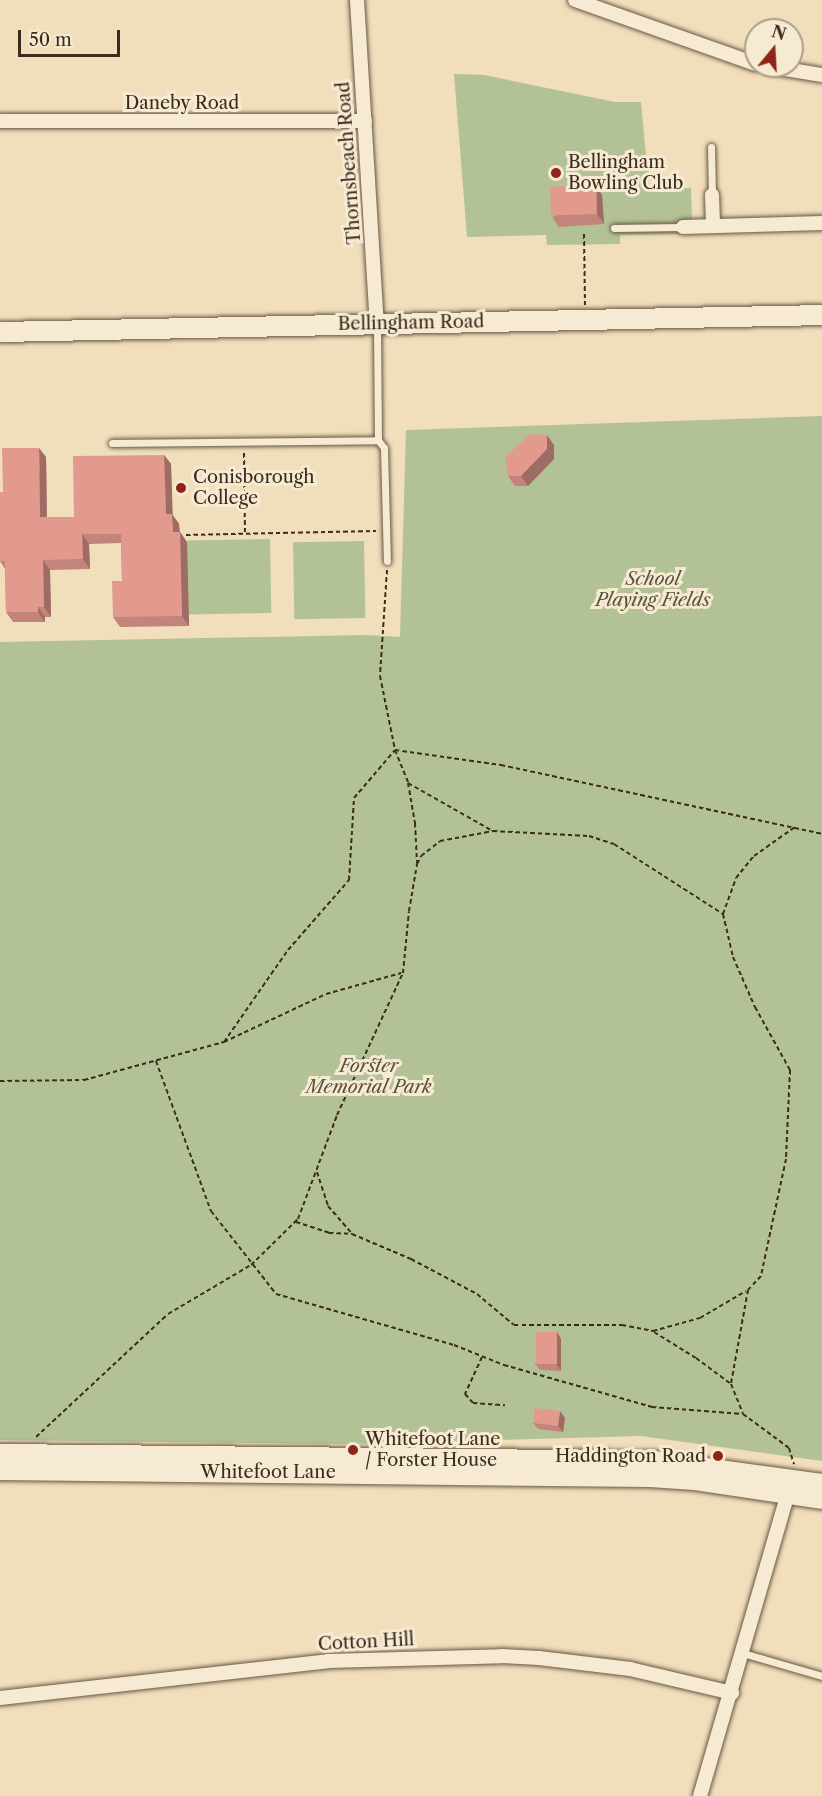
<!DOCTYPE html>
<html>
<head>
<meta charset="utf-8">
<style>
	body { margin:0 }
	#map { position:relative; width:822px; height:1796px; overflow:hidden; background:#f1debb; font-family:"Libre Caslon Text",serif }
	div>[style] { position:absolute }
	.green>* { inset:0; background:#b3c296; transform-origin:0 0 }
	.path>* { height:2px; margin-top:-1px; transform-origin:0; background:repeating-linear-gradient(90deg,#3b2c1e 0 4.5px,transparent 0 7.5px) }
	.roads { filter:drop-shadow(0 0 2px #685845) drop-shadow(0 0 2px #685845) }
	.lane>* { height:7px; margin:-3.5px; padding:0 3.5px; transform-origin:3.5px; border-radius:3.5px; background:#f6ead3 }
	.street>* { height:14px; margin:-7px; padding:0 7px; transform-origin:7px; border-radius:7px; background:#f6ead3 }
	.secondary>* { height:20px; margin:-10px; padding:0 10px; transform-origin:10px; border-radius:10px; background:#f6ead3 }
	.wall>* { inset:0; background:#c2847b }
	.shaded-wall>* { inset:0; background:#9e6c64 }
	.building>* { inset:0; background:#e29a8f; transform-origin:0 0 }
	.dots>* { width:16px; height:16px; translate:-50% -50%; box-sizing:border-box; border:3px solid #f6ead3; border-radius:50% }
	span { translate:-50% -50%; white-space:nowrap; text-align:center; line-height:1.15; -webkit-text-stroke:6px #f6ead3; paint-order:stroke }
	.street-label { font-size:18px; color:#3b2c1e }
	.poi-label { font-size:18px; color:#3b2c1e }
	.left { translate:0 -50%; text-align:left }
	.right { translate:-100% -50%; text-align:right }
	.park-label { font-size:18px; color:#59523c; font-style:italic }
	.north { position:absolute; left:744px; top:18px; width:60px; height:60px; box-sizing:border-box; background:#f6ead3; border:2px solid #ab9e8b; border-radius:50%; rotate:18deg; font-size:16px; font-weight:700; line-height:24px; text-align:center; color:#3b2c1e }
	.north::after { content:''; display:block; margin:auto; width:21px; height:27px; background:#8f2418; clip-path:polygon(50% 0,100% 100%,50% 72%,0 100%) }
	.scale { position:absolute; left:18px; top:30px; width:102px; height:27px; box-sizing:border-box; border:3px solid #3b2c1e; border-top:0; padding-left:8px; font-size:18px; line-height:21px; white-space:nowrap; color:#3b2c1e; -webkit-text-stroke:4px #f6ead3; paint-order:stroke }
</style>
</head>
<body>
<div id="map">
	<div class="green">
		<div style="clip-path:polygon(454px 74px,484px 75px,615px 102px,641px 102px,646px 156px,649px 157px,649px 189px,691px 188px,692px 220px,683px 234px,620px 235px,620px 244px,547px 245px,546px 235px,467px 237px)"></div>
		<div style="clip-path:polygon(822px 416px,822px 1461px,641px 1436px,352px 1444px,0 1440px,0 642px,366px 635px,400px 637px,406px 430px)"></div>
		<div style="left:270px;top:539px;width:74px;height:83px;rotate:89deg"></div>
		<div style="left:364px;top:541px;width:77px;height:71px;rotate:89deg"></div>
	</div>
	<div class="path">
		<div style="left:584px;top:234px;width:71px;rotate:89.2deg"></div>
		<div style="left:244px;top:453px;width:81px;rotate:89.3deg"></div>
		<div style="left:186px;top:535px;width:190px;rotate:-1.2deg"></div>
		<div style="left:387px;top:570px;width:106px;rotate:93.8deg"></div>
		<div style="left:380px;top:676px;width:76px;rotate:78.5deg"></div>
		<div style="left:395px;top:750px;width:35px;rotate:68deg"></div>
		<div style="left:408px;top:783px;width:98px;rotate:29.5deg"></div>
		<div style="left:493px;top:831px;width:96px;rotate:3deg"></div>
		<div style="left:589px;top:836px;width:26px;rotate:18deg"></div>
		<div style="left:614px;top:844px;width:130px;rotate:32.7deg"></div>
		<div style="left:723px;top:914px;width:44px;rotate:76.9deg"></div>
		<div style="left:733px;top:957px;width:55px;rotate:66.3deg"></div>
		<div style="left:755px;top:1007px;width:72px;rotate:60.9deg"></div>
		<div style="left:790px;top:1070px;width:89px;rotate:92.6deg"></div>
		<div style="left:786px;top:1159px;width:120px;rotate:102.1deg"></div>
		<div style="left:761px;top:1276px;width:19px;rotate:133deg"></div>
		<div style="left:748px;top:1290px;width:96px;rotate:100.3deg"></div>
		<div style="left:731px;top:1384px;width:32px;rotate:68deg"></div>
		<div style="left:743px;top:1414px;width:57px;rotate:36.5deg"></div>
		<div style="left:789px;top:1448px;width:17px;rotate:73deg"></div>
		<div style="left:408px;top:783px;width:41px;rotate:80.1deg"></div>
		<div style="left:415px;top:823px;width:40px;rotate:87.1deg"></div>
		<div style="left:723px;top:914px;width:38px;rotate:-70deg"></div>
		<div style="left:736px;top:878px;width:28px;rotate:-51deg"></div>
		<div style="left:754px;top:856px;width:50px;rotate:-35.3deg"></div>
		<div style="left:224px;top:1042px;width:112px;rotate:-55.2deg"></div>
		<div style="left:288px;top:950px;width:93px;rotate:-48.9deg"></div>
		<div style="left:349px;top:880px;width:82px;rotate:-86.5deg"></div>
		<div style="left:354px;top:798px;width:63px;rotate:-49.5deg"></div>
		<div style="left:395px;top:750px;width:107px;rotate:8.1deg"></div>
		<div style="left:501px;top:765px;width:328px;rotate:12.1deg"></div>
		<div style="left:156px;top:1061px;width:160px;rotate:69.9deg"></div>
		<div style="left:211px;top:1211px;width:105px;rotate:51.9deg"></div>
		<div style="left:276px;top:1294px;width:185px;rotate:16deg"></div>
		<div style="left:454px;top:1345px;width:54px;rotate:21.8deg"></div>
		<div style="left:504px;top:1365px;width:154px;rotate:15.8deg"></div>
		<div style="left:652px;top:1407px;width:91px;rotate:4.4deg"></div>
		<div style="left:0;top:1081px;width:84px;rotate:-0.7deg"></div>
		<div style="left:84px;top:1080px;width:145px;rotate:-15.2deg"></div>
		<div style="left:224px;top:1042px;width:113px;rotate:-25.2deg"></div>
		<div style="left:326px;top:994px;width:78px;rotate:-15.6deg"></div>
		<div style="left:317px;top:1172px;width:36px;rotate:72deg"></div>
		<div style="left:328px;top:1206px;width:37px;rotate:49deg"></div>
		<div style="left:352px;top:1234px;width:64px;rotate:23deg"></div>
		<div style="left:411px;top:1259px;width:75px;rotate:27.9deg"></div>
		<div style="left:477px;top:1294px;width:48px;rotate:40deg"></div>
		<div style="left:514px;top:1325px;width:108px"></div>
		<div style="left:622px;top:1325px;width:32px;rotate:11deg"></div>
		<div style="left:653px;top:1331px;width:49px;rotate:-15.5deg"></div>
		<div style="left:700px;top:1318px;width:53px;rotate:-30.4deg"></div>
		<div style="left:296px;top:1222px;width:35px;rotate:18deg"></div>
		<div style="left:329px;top:1233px;width:23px;rotate:2deg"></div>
		<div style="left:654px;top:1332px;width:49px;rotate:31.8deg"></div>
		<div style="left:696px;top:1358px;width:44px;rotate:36.6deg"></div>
		<div style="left:482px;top:1357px;width:41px;rotate:114.7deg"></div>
		<div style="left:465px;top:1394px;width:12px;rotate:48deg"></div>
		<div style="left:473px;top:1403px;width:32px;rotate:4deg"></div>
		<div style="left:36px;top:1437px;width:180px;rotate:-43deg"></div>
		<div style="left:168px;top:1314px;width:96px;rotate:-30.6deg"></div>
		<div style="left:251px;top:1265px;width:66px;rotate:-44.4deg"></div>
		<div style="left:298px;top:1219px;width:111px;rotate:-69.4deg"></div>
		<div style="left:337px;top:1115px;width:157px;rotate:-65.1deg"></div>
		<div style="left:403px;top:973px;width:62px;rotate:-84.5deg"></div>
		<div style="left:409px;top:911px;width:48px;rotate:-80.3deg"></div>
		<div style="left:417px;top:864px;width:9px;rotate:-63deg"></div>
		<div style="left:421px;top:856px;width:24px;rotate:-38deg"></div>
		<div style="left:440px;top:841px;width:54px;rotate:-10.7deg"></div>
	</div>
	<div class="roads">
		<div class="lane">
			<div style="left:711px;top:147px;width:48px;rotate:88.8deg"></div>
			<div style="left:614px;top:228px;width:69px;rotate:-0.8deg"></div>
			<div style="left:377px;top:326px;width:114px;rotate:89.5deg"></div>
			<div style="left:378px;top:440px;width:10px;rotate:53deg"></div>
			<div style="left:384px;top:448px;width:113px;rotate:88.5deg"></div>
			<div style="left:112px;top:443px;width:266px;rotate:-0.6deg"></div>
			<div style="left:743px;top:1653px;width:82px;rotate:16.2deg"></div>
		</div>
		<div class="street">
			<div style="left:357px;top:0;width:325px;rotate:86.5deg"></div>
			<div style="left:575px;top:0;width:192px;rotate:19.5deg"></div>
			<div style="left:767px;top:66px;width:56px;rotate:9.3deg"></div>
			<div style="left:0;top:121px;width:365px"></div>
			<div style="left:712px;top:195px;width:31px;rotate:88deg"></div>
			<div style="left:683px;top:227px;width:139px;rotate:-1.6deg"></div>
			<div style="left:0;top:1698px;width:330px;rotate:-6.4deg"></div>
			<div style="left:328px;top:1661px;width:174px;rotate:-1.6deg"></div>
			<div style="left:502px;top:1656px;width:37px;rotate:3deg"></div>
			<div style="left:539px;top:1658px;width:92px;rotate:6.9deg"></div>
			<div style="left:630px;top:1669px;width:105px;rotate:13.2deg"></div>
			<div style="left:700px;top:1796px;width:322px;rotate:-73.8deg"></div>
		</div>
		<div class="secondary">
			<div style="left:0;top:332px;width:822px;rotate:-1.18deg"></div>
			<div style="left:0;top:1454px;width:654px;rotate:0.61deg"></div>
			<div style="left:654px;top:1461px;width:170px;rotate:7.8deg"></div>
			<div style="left:0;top:1470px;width:650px;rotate:0.62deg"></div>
			<div style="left:650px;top:1477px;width:45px;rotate:3.8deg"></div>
			<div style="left:695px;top:1480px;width:128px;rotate:8.5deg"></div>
		</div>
	</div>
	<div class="wall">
		<div style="clip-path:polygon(602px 195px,604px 224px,559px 227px,552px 217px)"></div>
		<div style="clip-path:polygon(554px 445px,554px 459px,528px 486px,515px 486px,508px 476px)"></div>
		<div style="clip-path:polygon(164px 455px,171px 464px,172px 514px,179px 524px,180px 532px,187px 542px,189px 626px,120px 627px,113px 617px,122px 581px,121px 543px,89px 544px,90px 569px,50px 570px,51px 617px,45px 617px,45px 622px,13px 622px,6px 612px,5px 569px,0 561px,46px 457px,47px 517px,74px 517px)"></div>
		<div style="clip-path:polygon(557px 1332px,561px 1339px,561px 1371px,540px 1370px,535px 1364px)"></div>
		<div style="clip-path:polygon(565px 1418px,563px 1432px,538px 1429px,533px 1423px)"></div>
	</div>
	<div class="shaded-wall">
		<div style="clip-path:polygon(596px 185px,602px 195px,604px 224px,597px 214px)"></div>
		<div style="clip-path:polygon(547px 435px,554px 445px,554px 459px,528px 486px,521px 476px)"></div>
		<div style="clip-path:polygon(39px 448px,46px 457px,47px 527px,40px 517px)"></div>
		<div style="clip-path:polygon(164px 455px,171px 464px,173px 524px,166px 514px)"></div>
		<div style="clip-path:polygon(172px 514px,179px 524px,180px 541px,173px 532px)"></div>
		<div style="clip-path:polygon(180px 532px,187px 542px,189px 626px,182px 616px)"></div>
		<div style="clip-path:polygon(82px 534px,89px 544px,90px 569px,83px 559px)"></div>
		<div style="clip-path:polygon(43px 560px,50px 570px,51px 617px,44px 607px)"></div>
		<div style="clip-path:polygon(38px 607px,45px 617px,45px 622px,38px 612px)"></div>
		<div style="clip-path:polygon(557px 1332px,561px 1339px,561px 1371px,556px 1364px)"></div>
		<div style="clip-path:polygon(560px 1411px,565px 1418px,563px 1432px,558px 1426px)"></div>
	</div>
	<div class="building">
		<div style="left:596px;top:185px;width:29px;height:46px;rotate:88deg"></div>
		<div style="clip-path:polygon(530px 434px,547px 435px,547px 449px,521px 476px,508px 476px,505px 457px)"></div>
		<div style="clip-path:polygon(2px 448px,39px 448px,40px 517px,74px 517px,73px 456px,164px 455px,166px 514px,172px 514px,173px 532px,180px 532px,182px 616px,113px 617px,112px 581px,122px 581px,121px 534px,82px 534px,83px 559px,43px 560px,44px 607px,38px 607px,38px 612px,6px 612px,5px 561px,0 561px,0 492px,3px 492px)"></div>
		<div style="left:536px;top:1332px;width:21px;height:32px"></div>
		<div style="left:535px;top:1408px;width:25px;height:15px;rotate:7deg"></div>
	</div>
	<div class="dots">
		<div style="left:556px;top:173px;background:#8f2418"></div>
		<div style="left:181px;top:488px;background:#8f2418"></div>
		<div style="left:353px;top:1450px;background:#8f2418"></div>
		<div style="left:718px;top:1456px;background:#8f2418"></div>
	</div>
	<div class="street-label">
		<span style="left:182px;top:103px">Daneby Road</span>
		<span style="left:349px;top:163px;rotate:-94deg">Thornsbeach Road</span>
		<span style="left:411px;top:323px;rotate:-1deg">Bellingham Road</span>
		<span style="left:268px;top:1472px">Whitefoot Lane</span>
		<span style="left:366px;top:1642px;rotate:-3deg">Cotton Hill</span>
	</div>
	<div class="poi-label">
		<span class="left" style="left:568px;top:173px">Bellingham<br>Bowling Club</span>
		<span class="left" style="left:193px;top:488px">Conisborough<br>College</span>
		<span class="left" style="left:365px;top:1450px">Whitefoot Lane<br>/ Forster House</span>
		<span class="right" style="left:706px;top:1456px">Haddington Road</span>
	</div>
	<div class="park-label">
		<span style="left:653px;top:590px">School<br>Playing Fields</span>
		<span style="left:369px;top:1077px">Forster<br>Memorial Park</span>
	</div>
	<div class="north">N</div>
	<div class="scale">50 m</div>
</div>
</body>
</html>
